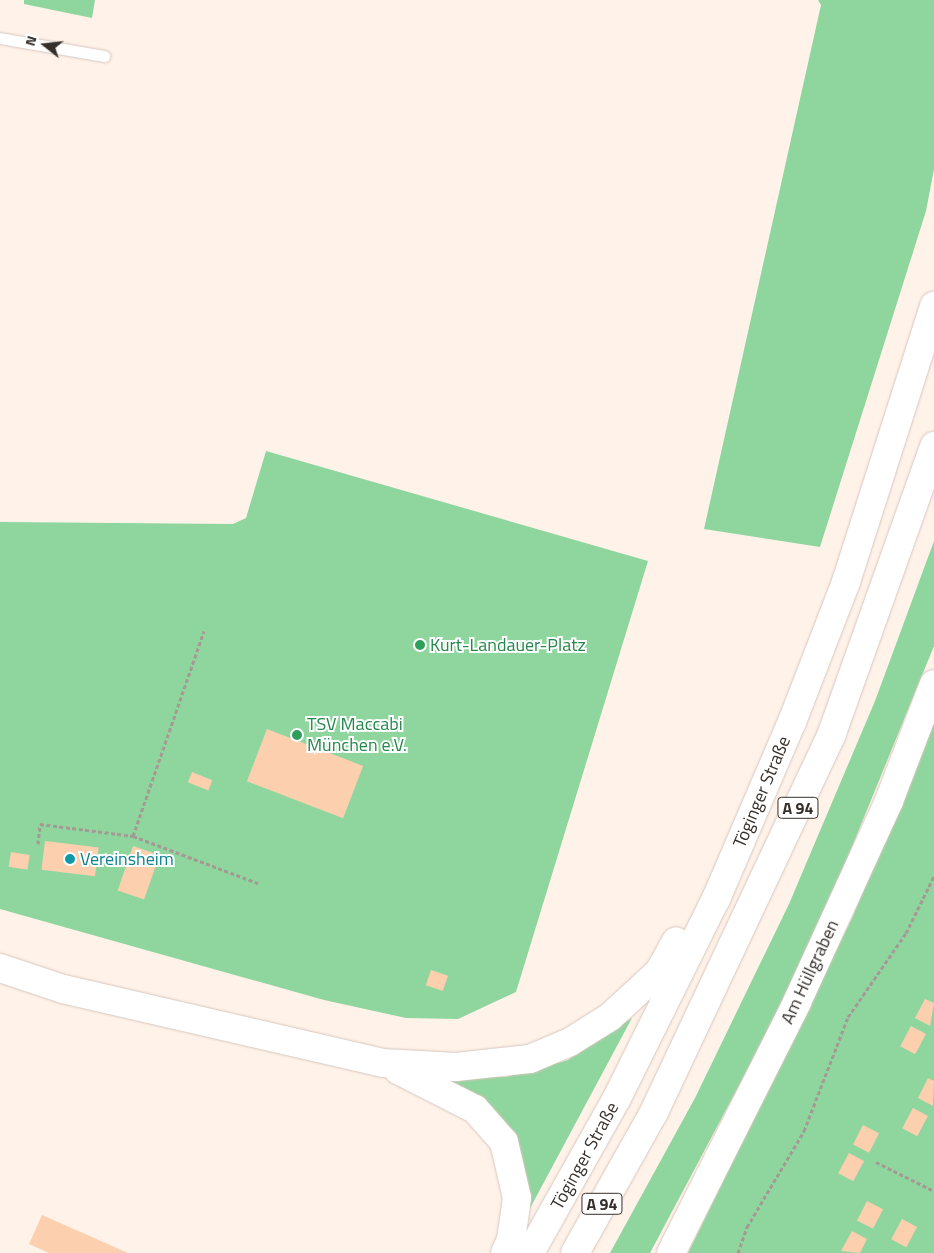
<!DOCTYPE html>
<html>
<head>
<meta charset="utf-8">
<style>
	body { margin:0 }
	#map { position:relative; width:934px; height:1253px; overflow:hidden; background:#fff2e9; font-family:"Titillium Web",sans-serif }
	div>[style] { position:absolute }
	.green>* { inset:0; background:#8fd59e }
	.building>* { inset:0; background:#fccfaf; transform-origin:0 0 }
	.path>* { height:3px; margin-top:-1.5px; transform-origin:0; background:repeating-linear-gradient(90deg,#a49a93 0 4px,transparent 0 6.5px) }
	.roads { filter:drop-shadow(0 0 1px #d6c7bd) drop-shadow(0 0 1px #d6c7bd) }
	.lane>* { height:11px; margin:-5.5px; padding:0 5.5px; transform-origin:5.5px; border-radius:5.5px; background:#fff }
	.secondary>* { height:28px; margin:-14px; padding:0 14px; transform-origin:14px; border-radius:14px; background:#fff }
	.highway>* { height:28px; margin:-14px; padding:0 14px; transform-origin:14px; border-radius:14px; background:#fff }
	.dots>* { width:14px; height:14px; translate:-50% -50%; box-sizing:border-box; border:2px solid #fff; border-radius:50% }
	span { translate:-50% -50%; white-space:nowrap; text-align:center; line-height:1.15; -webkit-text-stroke:4px #fff; paint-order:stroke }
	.shield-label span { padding:1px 4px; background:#fff; border:1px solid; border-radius:4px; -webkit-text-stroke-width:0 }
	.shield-label { font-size:16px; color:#36302c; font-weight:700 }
	.leisure-label { font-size:18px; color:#27864d }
	.left { translate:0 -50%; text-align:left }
	.street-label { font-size:18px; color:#36302c }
	.culture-label { font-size:18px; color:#0d838f }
	.north { position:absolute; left:20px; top:20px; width:50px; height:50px; -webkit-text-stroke:4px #fff; paint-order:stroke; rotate:286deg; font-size:14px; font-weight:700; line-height:20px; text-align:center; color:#36302c }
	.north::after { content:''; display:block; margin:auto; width:18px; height:22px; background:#36302c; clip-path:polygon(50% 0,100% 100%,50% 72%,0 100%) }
</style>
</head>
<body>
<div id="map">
	<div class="green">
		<div style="clip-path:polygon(24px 0,95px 0,92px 18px,24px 4px)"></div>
		<div style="clip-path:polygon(818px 0,934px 0,934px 169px,926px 211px,820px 547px,704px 529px,821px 5px)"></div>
		<div style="clip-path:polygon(266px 451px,648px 561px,516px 992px,458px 1019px,406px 1018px,324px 1000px,0 909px,0 522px,233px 524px,246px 518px)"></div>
		<div style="clip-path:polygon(934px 541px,934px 646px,838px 881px,769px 1029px,650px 1253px,610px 1253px,695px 1098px,789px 904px,875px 701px)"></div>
		<div style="clip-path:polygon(934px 723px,934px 1253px,688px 1253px,852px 918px)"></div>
		<div style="clip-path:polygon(632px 1018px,528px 1212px,520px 1154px,439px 1077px,505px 1077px,568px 1060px)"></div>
	</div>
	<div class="building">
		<div style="left:267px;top:729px;width:103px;height:56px;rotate:21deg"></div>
		<div style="left:192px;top:772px;width:22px;height:11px;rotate:22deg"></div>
		<div style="left:45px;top:841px;width:54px;height:29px;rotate:7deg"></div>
		<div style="left:133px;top:846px;width:28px;height:47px;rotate:19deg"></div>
		<div style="left:11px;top:852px;width:19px;height:15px;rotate:9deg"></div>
		<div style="left:431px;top:970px;width:18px;height:16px;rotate:19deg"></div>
		<div style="clip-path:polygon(925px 999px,934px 1003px,930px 1026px,915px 1018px)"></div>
		<div style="left:911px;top:1026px;width:17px;height:23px;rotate:28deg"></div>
		<div style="clip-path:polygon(928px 1078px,934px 1081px,933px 1106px,918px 1098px)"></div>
		<div style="left:913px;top:1108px;width:17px;height:23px;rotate:28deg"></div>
		<div style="left:863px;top:1125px;width:18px;height:22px;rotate:27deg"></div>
		<div style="left:849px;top:1153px;width:17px;height:23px;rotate:28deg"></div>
		<div style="left:867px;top:1201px;width:18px;height:22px;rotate:27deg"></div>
		<div style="clip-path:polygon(42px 1215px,128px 1253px,49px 1253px,29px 1244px)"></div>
		<div style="left:902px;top:1219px;width:17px;height:23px;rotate:28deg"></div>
		<div style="clip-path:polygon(852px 1231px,867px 1239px,860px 1253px,841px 1251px)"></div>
	</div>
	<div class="path">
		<div style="left:133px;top:836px;width:217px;rotate:-70.9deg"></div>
		<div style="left:38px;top:844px;width:20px;rotate:-84deg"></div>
		<div style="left:40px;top:824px;width:94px;rotate:7.4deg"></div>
		<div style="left:133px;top:836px;width:136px;rotate:20.7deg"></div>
		<div style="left:876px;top:1162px;width:65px;rotate:26.6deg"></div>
		<div style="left:738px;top:1253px;width:28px;rotate:-71deg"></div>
		<div style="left:747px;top:1227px;width:112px;rotate:-59.3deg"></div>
		<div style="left:804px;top:1131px;width:122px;rotate:-68.9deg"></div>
		<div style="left:848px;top:1017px;width:102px;rotate:-55.4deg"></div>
		<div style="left:906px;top:933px;width:64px;rotate:-63.8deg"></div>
	</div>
	<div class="roads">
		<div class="lane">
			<div style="left:0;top:38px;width:106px;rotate:9.8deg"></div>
		</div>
		<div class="secondary">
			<div style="left:671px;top:1253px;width:281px;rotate:-63.3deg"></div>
			<div style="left:797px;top:1002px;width:221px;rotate:-65.4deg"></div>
			<div style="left:889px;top:801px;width:125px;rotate:-69deg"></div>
		</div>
		<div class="highway">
			<div style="left:0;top:968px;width:66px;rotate:18.4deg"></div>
			<div style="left:63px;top:989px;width:328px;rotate:13deg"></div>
			<div style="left:383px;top:1063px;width:73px;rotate:3.1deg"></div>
			<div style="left:456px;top:1067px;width:74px;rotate:-6.2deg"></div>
			<div style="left:530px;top:1059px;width:43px;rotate:-23deg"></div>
			<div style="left:570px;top:1042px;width:47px;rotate:-32deg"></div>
			<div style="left:610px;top:1017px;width:67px;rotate:-42.6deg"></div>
			<div style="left:659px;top:972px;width:35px;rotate:-61deg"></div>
			<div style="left:398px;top:1070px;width:86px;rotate:26.9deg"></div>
			<div style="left:475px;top:1109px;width:44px;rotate:48.7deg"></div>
			<div style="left:504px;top:1142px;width:57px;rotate:76.9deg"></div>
			<div style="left:517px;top:1198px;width:42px;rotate:98.1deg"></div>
			<div style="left:511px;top:1240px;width:14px;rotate:115deg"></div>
			<div style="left:530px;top:1253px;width:178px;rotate:-60.7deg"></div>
			<div style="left:617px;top:1098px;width:222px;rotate:-63.6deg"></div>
			<div style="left:716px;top:899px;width:193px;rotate:-66.8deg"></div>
			<div style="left:792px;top:722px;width:150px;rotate:-68.9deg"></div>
			<div style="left:846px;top:582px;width:290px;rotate:-72.3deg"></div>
			<div style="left:575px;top:1253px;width:162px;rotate:-60.7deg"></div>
			<div style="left:654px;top:1112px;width:416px;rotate:-64.8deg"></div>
			<div style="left:831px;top:736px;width:308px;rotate:-70.4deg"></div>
		</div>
	</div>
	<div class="dots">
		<div style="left:420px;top:645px;background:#2e9e5b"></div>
		<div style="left:297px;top:735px;background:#2e9e5b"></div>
		<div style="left:70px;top:859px;background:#0f9aa8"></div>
	</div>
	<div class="shield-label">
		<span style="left:798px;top:808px">A 94</span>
		<span style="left:602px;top:1204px">A 94</span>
	</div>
	<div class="leisure-label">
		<span class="left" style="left:430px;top:645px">Kurt-Landauer-Platz</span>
		<span class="left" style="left:307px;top:735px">TSV Maccabi<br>München e.V.</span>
	</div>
	<div class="street-label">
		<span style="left:762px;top:792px;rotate:-67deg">Töginger Straße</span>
		<span style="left:810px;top:972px;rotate:-65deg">Am Hüllgraben</span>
		<span style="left:585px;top:1156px;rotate:-61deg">Töginger Straße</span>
	</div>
	<div class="culture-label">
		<span class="left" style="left:80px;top:859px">Vereinsheim</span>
	</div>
	<div class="north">N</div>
</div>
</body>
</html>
